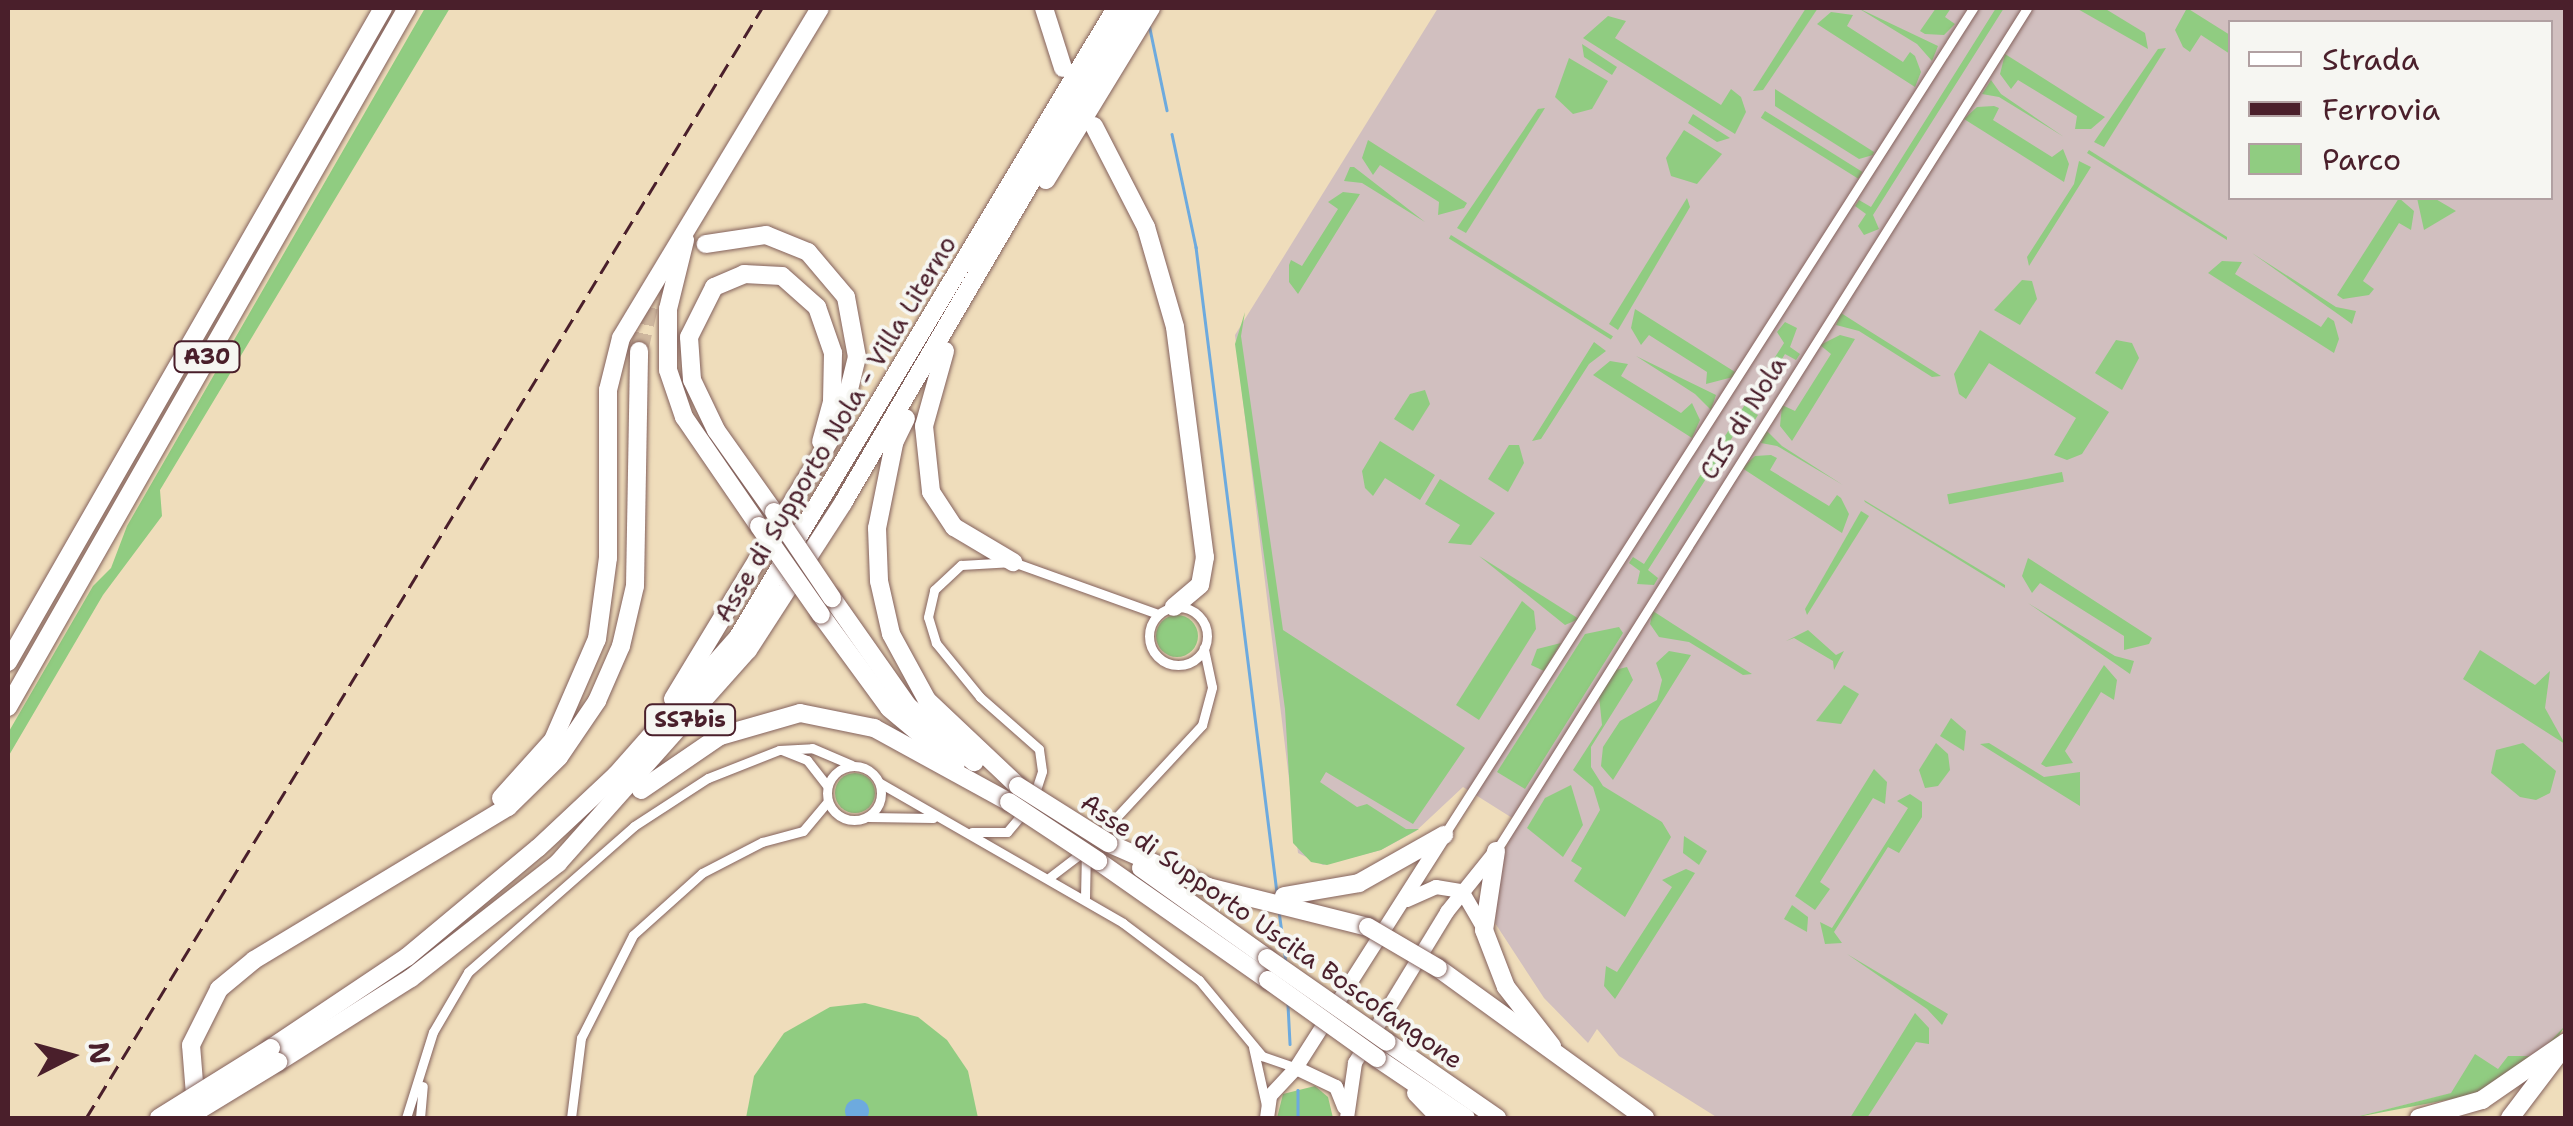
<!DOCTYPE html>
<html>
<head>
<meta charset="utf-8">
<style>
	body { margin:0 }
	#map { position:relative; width:2573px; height:1126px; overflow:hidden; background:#efddbb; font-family:"Shantell Sans",sans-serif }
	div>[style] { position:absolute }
	.industrial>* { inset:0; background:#d1bfbf }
	.green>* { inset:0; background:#90cc81; transform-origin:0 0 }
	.round { border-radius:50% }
	.water>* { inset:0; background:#6daade }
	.stream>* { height:2.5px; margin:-1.25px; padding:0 1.25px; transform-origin:1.25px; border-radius:1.25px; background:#6daade }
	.highway-tunnel>* { height:18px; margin-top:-9px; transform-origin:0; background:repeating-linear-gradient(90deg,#ceb79e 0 18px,transparent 0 27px) }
	.roads { filter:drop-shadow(0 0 2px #84625d) drop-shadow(0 0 2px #84625d) }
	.street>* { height:9px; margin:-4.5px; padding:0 4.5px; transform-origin:4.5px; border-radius:4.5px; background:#fff }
	.street>.ring { margin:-4.5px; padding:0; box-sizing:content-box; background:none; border:9px solid #fff; border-radius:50% }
	.secondary>* { height:14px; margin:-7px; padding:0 7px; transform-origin:7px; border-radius:7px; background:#fff }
	.highway>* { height:18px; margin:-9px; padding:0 9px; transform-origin:9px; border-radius:9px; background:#fff }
	.rail>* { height:2.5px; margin-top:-1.25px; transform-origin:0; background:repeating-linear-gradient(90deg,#4a1f2b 0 15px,transparent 0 23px) }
	.bridges { filter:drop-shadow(0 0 2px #84625d) drop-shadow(0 0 2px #84625d) }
	.highway-bridge>* { height:18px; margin:-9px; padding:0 9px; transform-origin:9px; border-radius:9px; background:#fff }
	span { translate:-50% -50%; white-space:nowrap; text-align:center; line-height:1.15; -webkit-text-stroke:8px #f6f6f2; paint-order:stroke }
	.shield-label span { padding:2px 8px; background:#f6f6f2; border:2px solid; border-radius:8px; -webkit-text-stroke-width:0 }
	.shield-label { font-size:22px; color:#4a1f2b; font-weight:700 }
	.street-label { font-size:25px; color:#4a1f2b }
	.frame { position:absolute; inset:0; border:10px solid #4a1f2b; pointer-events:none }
	.legend { position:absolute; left:2228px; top:20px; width:325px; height:180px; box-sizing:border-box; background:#f6f6f2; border:2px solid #b1a0a2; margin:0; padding:12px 18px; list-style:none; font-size:30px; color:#4a1f2b }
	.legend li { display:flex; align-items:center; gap:20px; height:50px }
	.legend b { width:50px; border:2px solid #b1a0a2 }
	.north { position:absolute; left:20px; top:1006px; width:100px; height:100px; -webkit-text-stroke:8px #f6f6f2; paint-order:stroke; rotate:84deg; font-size:28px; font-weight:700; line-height:40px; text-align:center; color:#4a1f2b }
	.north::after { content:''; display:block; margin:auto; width:35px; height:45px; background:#4a1f2b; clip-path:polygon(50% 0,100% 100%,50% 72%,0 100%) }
</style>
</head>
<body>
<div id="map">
	<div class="industrial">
		<div style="clip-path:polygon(evenodd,1438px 8px,2565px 8px,2565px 1026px,2555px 1039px,2526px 1064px,2457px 1092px,2352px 1118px,1718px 1118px,1619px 1056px,1597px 1029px,1588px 1043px,1544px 998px,1495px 923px,1501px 859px,1517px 821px,1463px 787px,1416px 831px,1381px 850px,1323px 865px,1298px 853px,1235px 335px,1438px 8px,2230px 22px,2550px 22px,2550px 198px,2230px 198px,2230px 22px)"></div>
	</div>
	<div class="green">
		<div style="clip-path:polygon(425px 8px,450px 8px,160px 490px,162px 516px,103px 595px,8px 757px,8px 733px,93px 586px,111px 568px,127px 526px)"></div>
		<div style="clip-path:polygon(1806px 8px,1818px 8px,1763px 90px,1753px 91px)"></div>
		<div style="clip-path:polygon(1858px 8px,1938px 46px,1932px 61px,1917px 44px)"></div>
		<div style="clip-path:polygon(1936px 8px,1951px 8px,1945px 17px,1955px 24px,1944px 35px,1925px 34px,1920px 31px)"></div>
		<div style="clip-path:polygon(1996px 8px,2004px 8px,1873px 215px,1879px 229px,1864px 235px,1858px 226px,1866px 214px,1855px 206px,1859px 200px,1871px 207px)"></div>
		<div style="clip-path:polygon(2076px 8px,2104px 8px,2145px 33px,2148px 49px)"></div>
		<div style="clip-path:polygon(2187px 8px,2230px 35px,2230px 54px,2201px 35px,2190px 52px,2183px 47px,2175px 30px)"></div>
		<div style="clip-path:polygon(1831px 12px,1853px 15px,1847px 26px,1903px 62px,1910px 52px,1915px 56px,1921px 72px,1915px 87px,1817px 24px)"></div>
		<div style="clip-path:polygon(1608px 16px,1626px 21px,1615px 38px,1721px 105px,1731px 89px,1741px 97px,1746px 112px,1735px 134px,1583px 38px)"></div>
		<div style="clip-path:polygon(1582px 44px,1617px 67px,1612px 75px,1584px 57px)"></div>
		<div style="clip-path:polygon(2166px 48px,2104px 147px,2094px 142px,2158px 49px)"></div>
		<div style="clip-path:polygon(2005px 54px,2095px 111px,2105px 117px,2091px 129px,2075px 129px,2077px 116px,2018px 80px,2011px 89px,2000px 74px)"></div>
		<div style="clip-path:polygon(1569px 58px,1608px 81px,1592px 109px,1573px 114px,1555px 97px)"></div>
		<div style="clip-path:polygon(1991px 80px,2001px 94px,2064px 137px,1999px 97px,1982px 94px)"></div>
		<div style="clip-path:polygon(1775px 89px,1874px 152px,1873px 155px,1859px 159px,1775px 106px)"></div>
		<div style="clip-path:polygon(1994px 106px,1999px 108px,1993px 120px,2052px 157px,2063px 149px,2069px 164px,2064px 182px,1964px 119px,1977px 107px)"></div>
		<div style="clip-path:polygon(1545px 108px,1466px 233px,1457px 228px,1538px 109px)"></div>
		<div style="left:1765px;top:111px;width:115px;height:8px;rotate:32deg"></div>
		<div style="clip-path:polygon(1693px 114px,1730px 138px,1717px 142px,1688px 123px)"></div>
		<div style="clip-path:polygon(1684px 130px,1722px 154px,1697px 184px,1671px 176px,1666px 158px)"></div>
		<div style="clip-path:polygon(1368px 140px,1467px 203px,1464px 208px,1438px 215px,1439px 202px,1380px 165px,1373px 175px,1362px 158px)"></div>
		<div style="clip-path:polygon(2089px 150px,2227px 237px,2227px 240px,2087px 153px)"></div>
		<div style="clip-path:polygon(2079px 161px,2091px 167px,2029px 266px,2027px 257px,2074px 184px)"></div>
		<div style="clip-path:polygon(1350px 167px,1354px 167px,1425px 222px,1362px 183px,1344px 181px)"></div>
		<div style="clip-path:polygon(1343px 192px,1360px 194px,1298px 294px,1289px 282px,1289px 265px,1291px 260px,1302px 266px,1338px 209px,1328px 202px)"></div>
		<div style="clip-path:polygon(1687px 198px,1690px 207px,1618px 330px,1609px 324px)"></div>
		<div style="clip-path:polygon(2399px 198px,2414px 211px,2411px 230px,2399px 223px,2363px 281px,2374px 289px,2369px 295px,2343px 299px,2337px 295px)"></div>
		<div style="clip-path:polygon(2417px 198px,2434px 198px,2456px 211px,2424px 230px)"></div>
		<div style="left:1451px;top:235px;width:191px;height:4px;rotate:32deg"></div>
		<div style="clip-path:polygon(2252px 253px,2336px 307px,2356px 311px,2352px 324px)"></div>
		<div style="clip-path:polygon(2222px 261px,2242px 262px,2235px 274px,2321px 327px,2328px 317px,2334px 321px,2339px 339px,2334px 353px,2208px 273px)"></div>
		<div style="clip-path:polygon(2022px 280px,2032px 281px,2037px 299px,2020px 325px,1994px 310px)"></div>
		<div style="clip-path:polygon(1635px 309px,1735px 372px,1733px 377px,1706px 384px,1707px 372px,1649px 335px,1641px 345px,1631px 328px)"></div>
		<div style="clip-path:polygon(1245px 312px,1241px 336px,1283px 630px,1465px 748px,1413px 824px,1326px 772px,1320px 782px,1357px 807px,1367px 804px,1406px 829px,1419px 829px,1381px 850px,1327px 865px,1311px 862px,1293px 843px,1285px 709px,1235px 344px)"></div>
		<div style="clip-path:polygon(1841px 313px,1863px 327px,1941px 376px,1932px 377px,1859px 331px,1836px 325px)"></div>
		<div style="clip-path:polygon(1785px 322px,1797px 328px,1790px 347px,1800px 354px,1796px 360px,1785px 354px,1750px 410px,1758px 415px,1746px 434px,1737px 430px,1648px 570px,1658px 578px,1654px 585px,1637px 584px,1640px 571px,1629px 563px,1633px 557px,1644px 564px,1784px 343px,1777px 332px)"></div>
		<div style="clip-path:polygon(1980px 330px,2109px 412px,2082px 454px,2067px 460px,2054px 455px,2076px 418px,1989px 363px,1966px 399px,1959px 394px,1954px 374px)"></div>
		<div style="clip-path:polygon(1840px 335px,1855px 339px,1792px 441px,1780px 426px,1782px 405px,1795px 411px,1831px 354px,1820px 345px)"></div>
		<div style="clip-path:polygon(2116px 340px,2132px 343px,2139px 358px,2122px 390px,2095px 373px)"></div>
		<div style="clip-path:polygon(1594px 342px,1606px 351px,1589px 364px,1541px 439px,1532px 441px)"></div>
		<div style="clip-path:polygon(1636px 356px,1716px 395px,1711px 410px,1695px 394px)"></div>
		<div style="clip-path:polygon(1610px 361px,1628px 364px,1621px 376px,1681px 413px,1692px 403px,1700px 420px,1692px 438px,1593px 375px)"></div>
		<div style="clip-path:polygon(1425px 390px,1430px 404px,1413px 431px,1394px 419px,1410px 394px)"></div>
		<div style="clip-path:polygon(1766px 430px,1782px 446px,1843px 485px,1777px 446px,1761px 443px)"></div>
		<div style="clip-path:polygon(1380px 441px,1435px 475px,1420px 500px,1385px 478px,1373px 496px,1365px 488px,1362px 471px)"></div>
		<div style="clip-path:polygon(1509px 445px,1519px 445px,1524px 463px,1508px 492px,1488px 479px)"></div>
		<div style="clip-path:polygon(1771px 455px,1777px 458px,1770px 470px,1829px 506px,1837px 495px,1841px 498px,1849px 514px,1842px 533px,1742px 468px,1755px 456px)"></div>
		<div style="left:2062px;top:472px;width:10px;height:117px;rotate:79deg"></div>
		<div style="clip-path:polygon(1440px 479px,1495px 513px,1471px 545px,1448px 543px,1460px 525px,1425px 504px)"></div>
		<div style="clip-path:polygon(1864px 500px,2005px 585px,2005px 588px,1865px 502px)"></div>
		<div style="clip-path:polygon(1861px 511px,1869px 516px,1807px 615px,1805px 609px)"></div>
		<div style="clip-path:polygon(1479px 556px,1579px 619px,1565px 625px)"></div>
		<div style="clip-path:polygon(2028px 558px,2152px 638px,2149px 644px,2124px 650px,2124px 636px,2040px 583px,2032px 593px,2022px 576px)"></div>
		<div style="clip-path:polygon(1522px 601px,1534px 611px,1536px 629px,1479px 720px,1456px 705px)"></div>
		<div style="clip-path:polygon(2028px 603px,2115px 656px,2134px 661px,2130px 674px)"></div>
		<div style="clip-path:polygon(1653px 611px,1673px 624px,1752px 674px,1743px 675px,1689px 642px,1659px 637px,1650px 624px)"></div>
		<div class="round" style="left:1156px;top:615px;width:42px;height:42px"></div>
		<div style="clip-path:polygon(1619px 627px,1623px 633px,1525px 789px,1497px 772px,1585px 634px)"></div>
		<div style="clip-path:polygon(1808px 630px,1836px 655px,1844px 651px,1834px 670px,1833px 661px,1794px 638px,1786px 641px)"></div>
		<div style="clip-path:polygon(1561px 643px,1544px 671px,1531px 665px,1537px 649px)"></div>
		<div style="clip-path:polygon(2480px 650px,2535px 685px,2550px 671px,2545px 708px,2565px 744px,2463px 679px)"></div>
		<div style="clip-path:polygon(1669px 651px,1691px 655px,1613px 780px,1601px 766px,1603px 747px,1620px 721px,1657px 700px,1662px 680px,1656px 663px)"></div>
		<div style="clip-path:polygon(2104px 665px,2117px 680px,2114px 700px,2101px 692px,2065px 751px,2073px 763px,2046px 767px,2041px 764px)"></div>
		<div style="clip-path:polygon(1627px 667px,1633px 680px,1591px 747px,1591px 767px,1603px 786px,1662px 822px,1671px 837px,1625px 917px,1574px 881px,1582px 868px,1571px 861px,1600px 810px,1593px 787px,1573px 770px,1602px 725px,1599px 696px,1615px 670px)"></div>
		<div style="clip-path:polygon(1844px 685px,1859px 694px,1841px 724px,1816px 721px)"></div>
		<div style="clip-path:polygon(1951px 718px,1966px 731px,1964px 751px,1940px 736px)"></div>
		<div style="clip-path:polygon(1936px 743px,1948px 754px,1950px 770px,1938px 786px,1925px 788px,1919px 770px)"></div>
		<div style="clip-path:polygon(1989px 743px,2044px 777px,2080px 772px,2080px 806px,1980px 744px)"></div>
		<div style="clip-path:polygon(2523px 743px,2556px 771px,2550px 793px,2536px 800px,2520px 797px,2491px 773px,2496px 750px)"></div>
		<div style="clip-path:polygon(1874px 769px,1887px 782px,1885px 804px,1873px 798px,1820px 882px,1830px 889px,1815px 910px,1795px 896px)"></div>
		<div class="round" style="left:835px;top:773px;width:40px;height:40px"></div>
		<div style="clip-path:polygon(1571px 785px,1583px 825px,1563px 857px,1527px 828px,1545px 798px)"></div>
		<div style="clip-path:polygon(1910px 794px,1922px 802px,1922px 817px,1899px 853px,1888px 847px,1834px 932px,1842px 943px,1825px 944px,1820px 922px,1832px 928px,1908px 808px,1897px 801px)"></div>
		<div style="clip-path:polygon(1684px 836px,1707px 851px,1699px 865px,1683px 853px)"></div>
		<div style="clip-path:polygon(1686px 869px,1695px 873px,1615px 999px,1604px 986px,1606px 966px,1617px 972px,1672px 887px,1662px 880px)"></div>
		<div style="clip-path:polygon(1792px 905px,1808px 917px,1807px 932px,1784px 919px)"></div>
		<div style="clip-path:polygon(1847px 954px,1948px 1014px,1942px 1025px,1927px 1009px)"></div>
		<div style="clip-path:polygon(865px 1003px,918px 1017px,947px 1040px,968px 1071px,978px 1118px,746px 1118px,754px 1076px,784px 1033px,830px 1007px)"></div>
		<div style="clip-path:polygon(1915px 1013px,1929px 1028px,1929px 1044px,1916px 1042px,1867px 1118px,1850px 1118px)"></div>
		<div style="clip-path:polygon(2565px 1026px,2556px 1040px,2530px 1064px,2478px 1094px,2352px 1118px,2451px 1093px,2475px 1054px,2498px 1069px,2508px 1056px,2536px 1056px)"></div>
		<div style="clip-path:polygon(1315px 1086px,1328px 1097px,1333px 1118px,1277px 1118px,1283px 1094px)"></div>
	</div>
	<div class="water">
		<div class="round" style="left:845px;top:1099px;width:24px;height:24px"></div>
	</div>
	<div class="stream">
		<div style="left:1149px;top:24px;width:88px;rotate:78.2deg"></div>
		<div style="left:1172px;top:134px;width:116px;rotate:78deg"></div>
		<div style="left:1196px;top:247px;width:651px;rotate:82.85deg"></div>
		<div style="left:1279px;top:911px;width:52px;rotate:82.3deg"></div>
		<div style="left:1288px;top:1005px;width:39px;rotate:87deg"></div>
		<div style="left:1298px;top:1090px;width:28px;rotate:90deg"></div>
	</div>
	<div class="highway-tunnel">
		<div style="left:639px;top:351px;width:54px;rotate:-77.2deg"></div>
	</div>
	<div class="roads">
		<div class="street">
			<div class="ring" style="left:1149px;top:607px;width:49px;height:49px"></div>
			<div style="left:782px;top:750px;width:27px;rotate:22deg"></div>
			<div style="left:807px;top:760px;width:33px;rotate:52deg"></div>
			<div class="ring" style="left:827px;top:766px;width:45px;height:45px"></div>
			<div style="left:880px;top:783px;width:280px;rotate:29.9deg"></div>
			<div style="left:1123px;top:923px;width:95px;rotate:36.9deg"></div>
			<div style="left:1199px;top:980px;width:99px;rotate:50.3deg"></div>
			<div style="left:1262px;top:1056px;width:36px;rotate:19deg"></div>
			<div style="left:1034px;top:796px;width:26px;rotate:-72deg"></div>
			<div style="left:1042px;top:771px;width:22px;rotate:-98deg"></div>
			<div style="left:1039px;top:749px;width:79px;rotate:-138.6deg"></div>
			<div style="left:980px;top:697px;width:70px;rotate:-129.2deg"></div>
			<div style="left:936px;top:643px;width:27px;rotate:-107deg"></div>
			<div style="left:928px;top:617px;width:28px;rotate:-77deg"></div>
			<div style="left:934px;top:590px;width:37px;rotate:-43deg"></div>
			<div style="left:961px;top:565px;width:52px;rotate:-3.3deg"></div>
			<div style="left:1013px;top:562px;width:154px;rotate:19.7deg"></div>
			<div style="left:869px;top:817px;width:64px;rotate:0.9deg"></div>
			<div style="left:972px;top:832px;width:35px"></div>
			<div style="left:1007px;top:832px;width:30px;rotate:-50deg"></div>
			<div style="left:1444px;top:835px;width:982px;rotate:-57.39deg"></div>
			<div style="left:1098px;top:837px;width:153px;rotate:-47.1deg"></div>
			<div style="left:1202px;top:725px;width:39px;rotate:-75deg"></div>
			<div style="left:1212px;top:687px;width:40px;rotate:-102deg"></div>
			<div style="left:1496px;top:851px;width:996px;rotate:-57.79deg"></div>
			<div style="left:1050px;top:877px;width:43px;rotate:-37.4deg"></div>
			<div style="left:1085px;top:898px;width:46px;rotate:-88.8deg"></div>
			<div style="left:1253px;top:1047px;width:59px;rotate:77.4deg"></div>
			<div style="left:406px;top:1118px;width:90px;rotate:-72.6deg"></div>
			<div style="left:433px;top:1032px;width:69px;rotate:-59.7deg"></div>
			<div style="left:468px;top:972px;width:221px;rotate:-41.3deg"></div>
			<div style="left:634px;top:826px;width:88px;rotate:-33deg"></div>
			<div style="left:708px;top:778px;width:76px;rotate:-21.5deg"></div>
			<div style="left:779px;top:750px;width:33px;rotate:-3deg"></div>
			<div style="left:812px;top:748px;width:43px;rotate:23deg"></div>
			<div style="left:420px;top:1118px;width:32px;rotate:-85deg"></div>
			<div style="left:571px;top:1118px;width:81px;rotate:-82.9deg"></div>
			<div style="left:581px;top:1038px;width:115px;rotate:-63.2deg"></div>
			<div style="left:633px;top:935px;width:93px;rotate:-41.9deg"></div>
			<div style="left:702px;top:873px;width:68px;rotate:-27.3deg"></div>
			<div style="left:762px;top:842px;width:42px;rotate:-15deg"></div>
			<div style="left:803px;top:831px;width:38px;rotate:-50deg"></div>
		</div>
		<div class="secondary">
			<div style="left:1407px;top:900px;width:32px;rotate:-24deg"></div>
			<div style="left:1436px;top:887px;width:26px;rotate:9deg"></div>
			<div style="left:1462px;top:891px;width:44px;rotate:59.9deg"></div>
			<div style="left:1296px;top:1068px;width:275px;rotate:-57.5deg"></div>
			<div style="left:1267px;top:1118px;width:22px;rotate:-82deg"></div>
			<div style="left:1270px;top:1096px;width:38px;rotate:-47deg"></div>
			<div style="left:1296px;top:1068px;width:44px;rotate:25.4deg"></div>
			<div style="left:1336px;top:1087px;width:22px;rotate:68deg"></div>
			<div style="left:1347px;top:1118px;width:56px;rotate:-81.7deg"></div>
			<div style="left:1355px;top:1063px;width:177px;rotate:-58.6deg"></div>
			<div style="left:1447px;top:912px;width:78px;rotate:-51.2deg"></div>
		</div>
		<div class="highway">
			<div style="left:1044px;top:8px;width:63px;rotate:72.4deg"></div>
			<div style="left:1094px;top:126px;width:114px;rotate:62.8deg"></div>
			<div style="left:1146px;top:227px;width:104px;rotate:73.8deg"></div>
			<div style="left:1175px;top:327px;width:232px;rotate:82.6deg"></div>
			<div style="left:1205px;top:557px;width:28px;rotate:100deg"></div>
			<div style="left:1200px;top:585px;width:34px;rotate:140deg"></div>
			<div style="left:1046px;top:180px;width:202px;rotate:-58.6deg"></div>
			<div style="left:685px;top:240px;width:71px;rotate:103.8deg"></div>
			<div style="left:668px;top:309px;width:61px;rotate:90deg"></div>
			<div style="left:668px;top:370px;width:50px;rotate:71.2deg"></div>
			<div style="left:684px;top:417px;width:132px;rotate:55.5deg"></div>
			<div style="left:945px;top:351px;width:78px;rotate:105.6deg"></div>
			<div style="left:924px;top:426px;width:66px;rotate:83.9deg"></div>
			<div style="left:931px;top:492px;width:42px;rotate:56.7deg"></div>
			<div style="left:954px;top:527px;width:69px;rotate:30.7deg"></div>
			<div style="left:895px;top:439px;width:91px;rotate:101.4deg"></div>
			<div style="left:877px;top:528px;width:53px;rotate:87.8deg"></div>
			<div style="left:879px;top:581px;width:54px;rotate:77.2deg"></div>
			<div style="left:891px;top:634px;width:75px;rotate:61.4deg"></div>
			<div style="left:927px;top:700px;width:125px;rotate:43.4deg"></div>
			<div style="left:891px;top:449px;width:34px;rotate:-64deg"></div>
			<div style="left:774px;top:512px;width:100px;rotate:-125.3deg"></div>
			<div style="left:716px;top:430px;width:55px;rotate:-115.6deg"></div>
			<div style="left:692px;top:380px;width:43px;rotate:-94deg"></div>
			<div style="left:689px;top:337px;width:56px;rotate:-63.4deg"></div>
			<div style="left:714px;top:287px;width:33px;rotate:-23deg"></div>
			<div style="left:744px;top:274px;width:38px;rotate:3deg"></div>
			<div style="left:782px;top:276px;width:47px;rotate:41.5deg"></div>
			<div style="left:817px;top:307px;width:49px;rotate:70.8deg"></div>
			<div style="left:833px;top:353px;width:49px;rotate:91.2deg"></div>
			<div style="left:832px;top:402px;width:41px;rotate:105.4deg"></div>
			<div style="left:832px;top:598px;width:132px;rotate:54.9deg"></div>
			<div style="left:908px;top:706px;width:87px;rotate:40.3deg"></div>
			<div style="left:821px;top:615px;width:115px;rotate:53.8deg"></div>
			<div style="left:889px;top:708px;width:87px;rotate:39.9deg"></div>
			<div style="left:8px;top:662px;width:754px;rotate:-60.17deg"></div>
			<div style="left:673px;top:699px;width:324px;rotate:-58.8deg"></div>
			<div style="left:841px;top:422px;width:67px;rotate:-76.2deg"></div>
			<div style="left:857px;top:357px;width:61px;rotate:-100.4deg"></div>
			<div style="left:846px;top:297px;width:59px;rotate:-130.2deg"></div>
			<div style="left:808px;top:252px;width:45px;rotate:-158deg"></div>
			<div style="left:766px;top:235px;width:61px;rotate:171.5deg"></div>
			<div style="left:8px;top:707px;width:805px;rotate:-60.28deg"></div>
			<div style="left:641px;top:790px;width:96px;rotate:-34.4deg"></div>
			<div style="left:720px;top:736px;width:83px;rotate:-16deg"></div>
			<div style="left:800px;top:713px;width:76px;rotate:11.5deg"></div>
			<div style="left:874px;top:728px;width:154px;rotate:28.7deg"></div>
			<div style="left:501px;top:798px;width:78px;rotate:-48.1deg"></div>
			<div style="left:553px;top:740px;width:110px;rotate:-66.5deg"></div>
			<div style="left:597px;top:639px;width:82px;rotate:-82.3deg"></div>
			<div style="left:608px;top:558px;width:168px;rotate:-90deg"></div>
			<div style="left:608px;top:390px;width:54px;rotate:-76deg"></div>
			<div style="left:621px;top:338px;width:385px;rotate:-58.9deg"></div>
			<div style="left:1108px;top:843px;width:109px;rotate:23.7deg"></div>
			<div style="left:1208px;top:887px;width:165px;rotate:14deg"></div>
			<div style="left:1496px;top:851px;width:80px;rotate:98.6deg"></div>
			<div style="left:1484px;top:930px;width:61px;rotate:68.9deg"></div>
			<div style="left:1506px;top:987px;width:75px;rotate:52.1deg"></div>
			<div style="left:1098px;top:861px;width:208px;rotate:35deg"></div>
			<div style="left:1141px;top:868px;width:155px;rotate:35.5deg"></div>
			<div style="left:1284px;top:896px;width:76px;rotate:-9.8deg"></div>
			<div style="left:1359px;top:883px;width:98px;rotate:-29.5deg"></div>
			<div style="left:1438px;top:968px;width:256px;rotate:35.9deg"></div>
			<div style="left:1387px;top:1042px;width:134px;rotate:34.6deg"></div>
			<div style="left:271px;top:1048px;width:164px;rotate:-33.8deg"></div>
			<div style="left:407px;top:957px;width:170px;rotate:-39.8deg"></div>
			<div style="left:538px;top:848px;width:107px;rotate:-43.1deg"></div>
			<div style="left:616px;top:775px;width:184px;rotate:-48.5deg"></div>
			<div style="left:738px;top:637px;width:734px;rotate:-59deg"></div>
			<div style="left:1377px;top:1058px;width:107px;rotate:34deg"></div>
			<div style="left:278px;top:1062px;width:157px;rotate:-32.3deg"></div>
			<div style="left:411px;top:978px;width:187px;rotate:-38deg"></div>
			<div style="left:558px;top:863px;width:285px;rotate:-48.3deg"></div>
			<div style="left:748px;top:650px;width:175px;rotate:-57.1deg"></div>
			<div style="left:843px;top:503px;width:574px;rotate:-59.64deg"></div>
			<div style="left:1416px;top:1093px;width:35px;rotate:46deg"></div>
			<div style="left:196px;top:1107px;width:62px;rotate:-94.6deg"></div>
			<div style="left:191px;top:1045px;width:63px;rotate:-63.4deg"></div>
			<div style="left:219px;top:989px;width:45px;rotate:-39.6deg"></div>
			<div style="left:254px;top:960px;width:297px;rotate:-31.1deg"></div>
			<div style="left:508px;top:807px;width:71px;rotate:-44.4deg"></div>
			<div style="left:559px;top:757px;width:68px;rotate:-55.8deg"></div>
			<div style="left:597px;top:701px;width:60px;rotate:-66.4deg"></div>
			<div style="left:621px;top:646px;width:62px;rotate:-76.9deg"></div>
			<div style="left:635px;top:586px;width:235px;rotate:-89deg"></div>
			<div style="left:2419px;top:1118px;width:66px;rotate:-15.9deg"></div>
			<div style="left:2482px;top:1100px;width:102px;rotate:-34.6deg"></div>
			<div style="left:2510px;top:1118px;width:78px;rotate:-52.8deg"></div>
		</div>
	</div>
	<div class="rail">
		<div style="left:86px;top:1118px;width:1300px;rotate:-58.66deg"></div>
	</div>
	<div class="bridges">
		<div class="highway-bridge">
			<div style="left:774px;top:512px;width:104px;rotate:56deg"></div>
			<div style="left:759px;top:526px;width:108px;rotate:55.1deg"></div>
			<div style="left:1018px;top:786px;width:107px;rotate:32.3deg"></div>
			<div style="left:1009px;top:802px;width:107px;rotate:33.5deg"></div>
			<div style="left:1368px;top:927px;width:81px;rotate:30.4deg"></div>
			<div style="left:1267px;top:958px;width:146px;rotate:35deg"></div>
			<div style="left:1268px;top:980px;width:134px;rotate:35.6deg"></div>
			<div style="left:159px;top:1118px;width:132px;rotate:-32deg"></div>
			<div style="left:186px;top:1118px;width:108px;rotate:-31.3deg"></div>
		</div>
	</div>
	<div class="shield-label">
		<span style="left:207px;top:357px">A30</span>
		<span style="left:690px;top:720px">SS7bis</span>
	</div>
	<div class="street-label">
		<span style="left:1743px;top:418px;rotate:-58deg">CIS di Nola</span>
		<span style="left:835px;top:429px;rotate:-59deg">Asse di Supporto Nola - Villa Literno</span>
		<span style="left:1272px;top:931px;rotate:35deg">Asse di Supporto Uscita Boscofangone</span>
	</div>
	<div class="frame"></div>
	<ul class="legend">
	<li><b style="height:12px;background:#fff"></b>Strada</li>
	<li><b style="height:12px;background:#4a1f2b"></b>Ferrovia</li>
	<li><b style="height:28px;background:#90cc81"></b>Parco</li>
	</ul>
	<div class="north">N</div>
</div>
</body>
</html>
